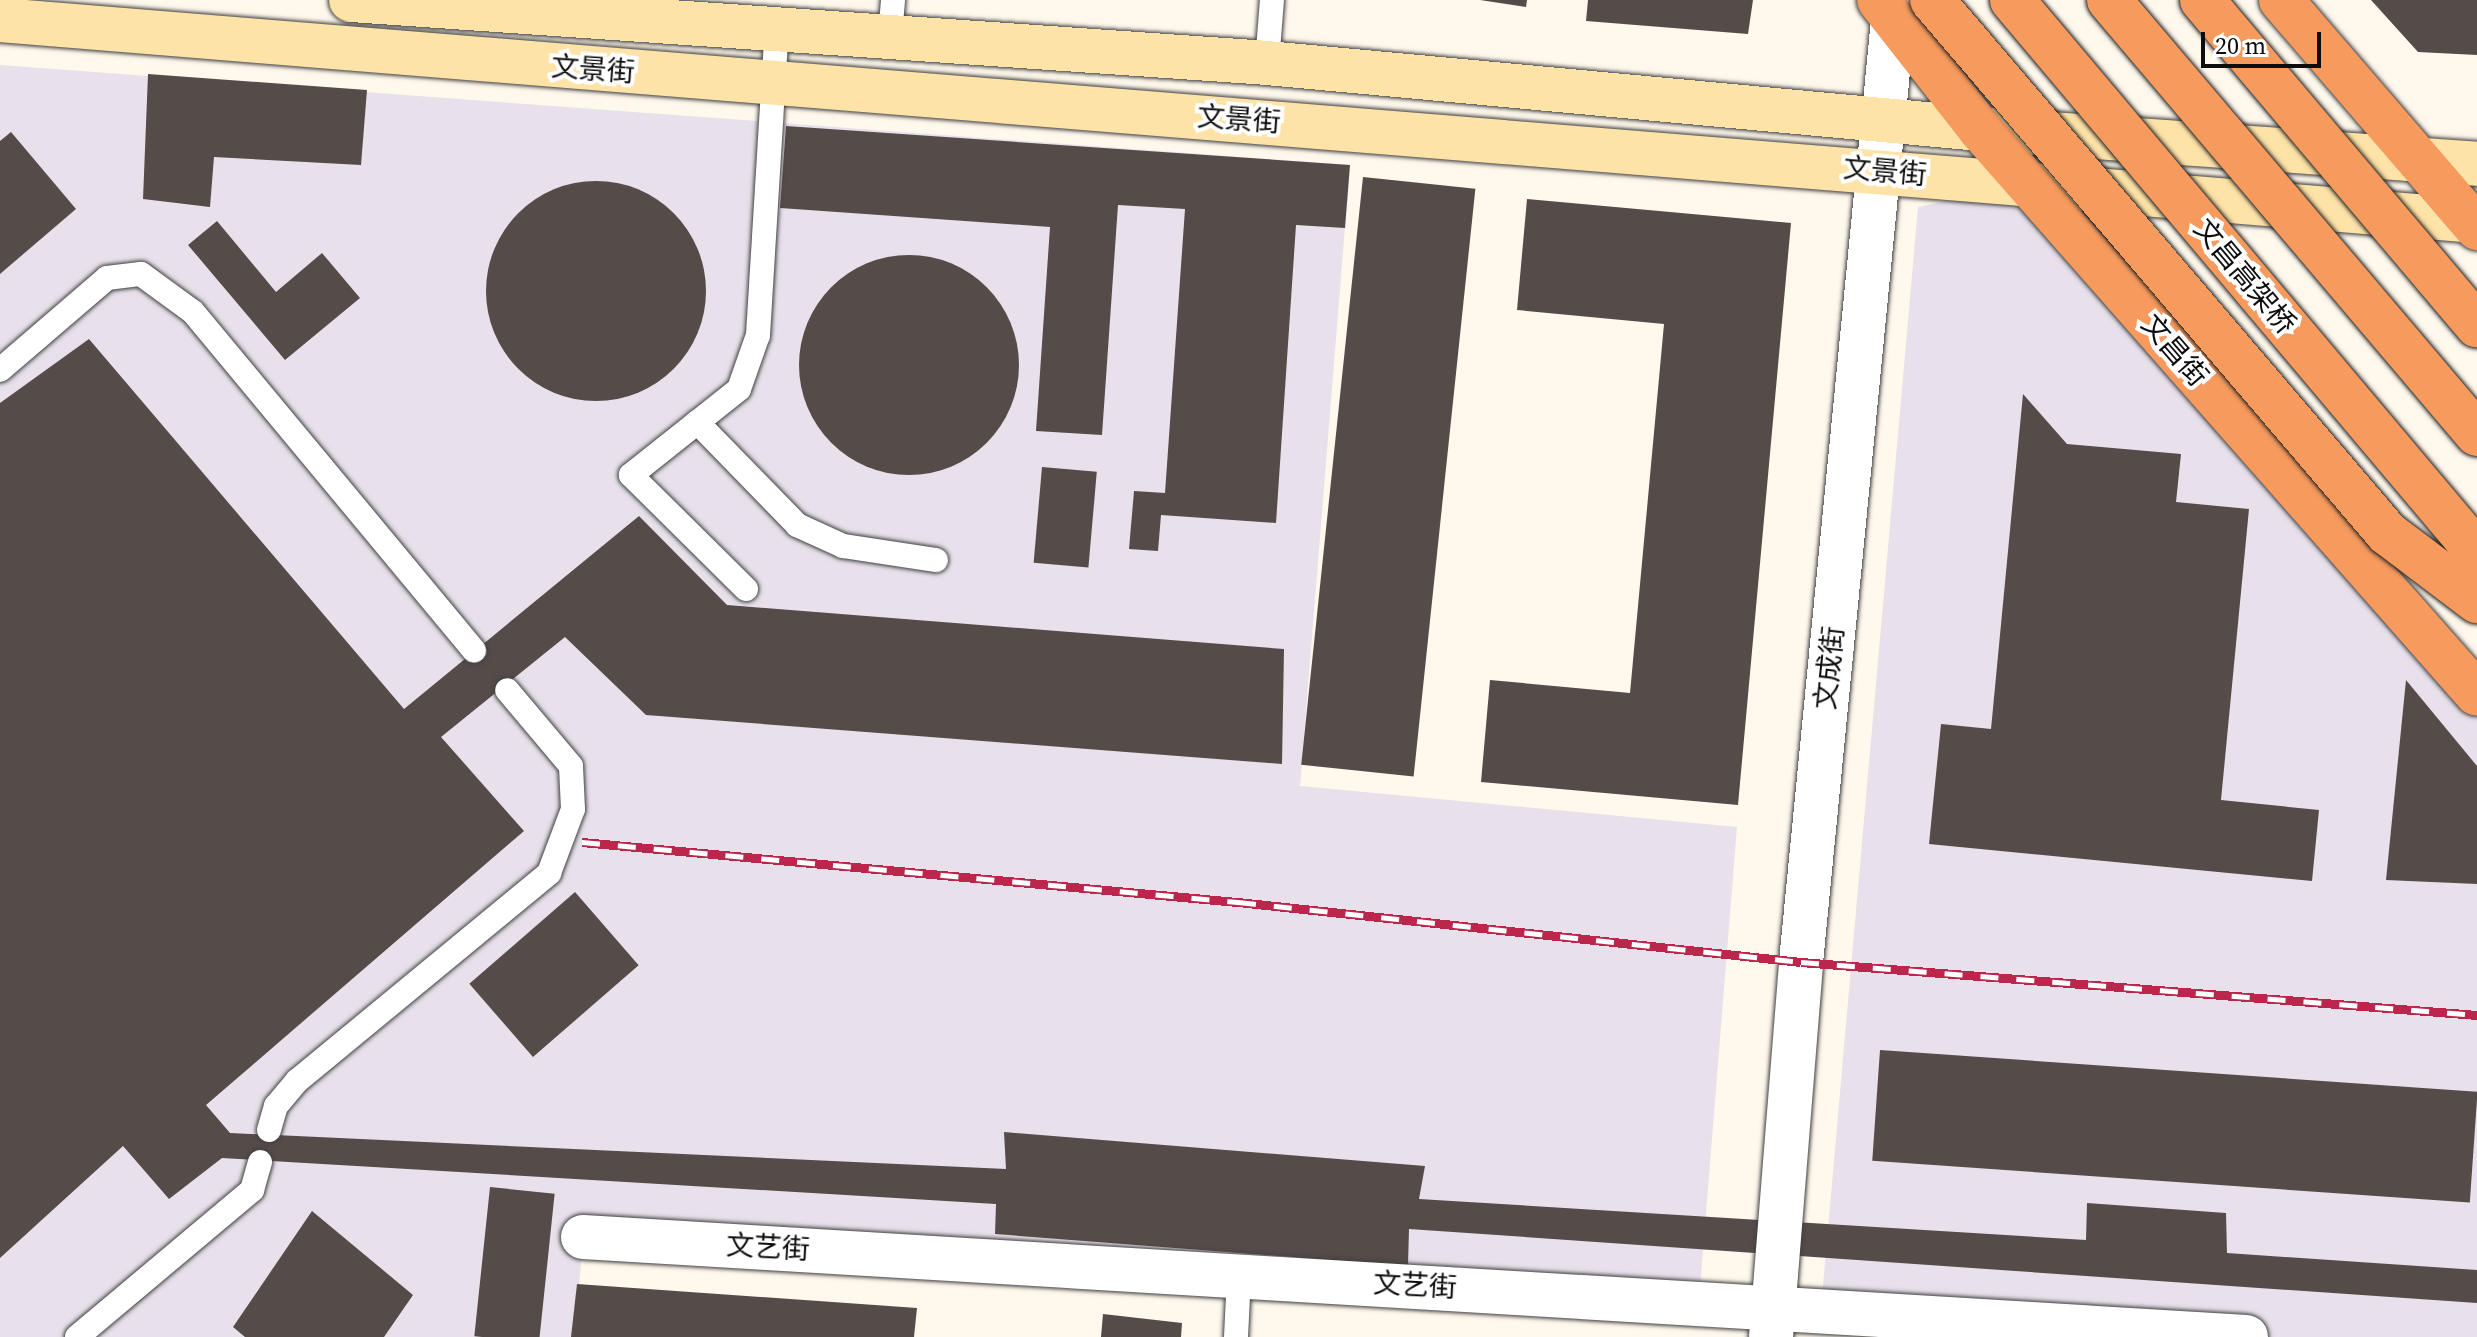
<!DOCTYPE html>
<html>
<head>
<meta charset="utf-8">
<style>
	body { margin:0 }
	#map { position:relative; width:2477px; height:1337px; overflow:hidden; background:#fff8ed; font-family:"Source Serif 4","Noto Sans SC",serif }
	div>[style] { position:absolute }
	.industrial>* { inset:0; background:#e8e1ec }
	.building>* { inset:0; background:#554b49; transform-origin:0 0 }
	.round { border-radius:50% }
	.roads { filter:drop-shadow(0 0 2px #404040) drop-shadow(0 0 2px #404040) }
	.service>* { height:24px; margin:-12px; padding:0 12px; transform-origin:12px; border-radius:12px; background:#fff }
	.tertiary>* { height:44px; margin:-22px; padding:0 22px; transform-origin:22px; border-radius:22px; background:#fff }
	.secondary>* { height:44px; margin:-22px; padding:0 22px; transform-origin:22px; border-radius:22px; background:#fee3a8 }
	.trunk>* { height:44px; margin:-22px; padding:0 22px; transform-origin:22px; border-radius:22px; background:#f69a5d }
	.rail>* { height:9px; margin-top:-4.5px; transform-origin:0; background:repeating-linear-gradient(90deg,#fff 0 18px,#bc264c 0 36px); box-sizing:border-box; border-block:2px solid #bc264c }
	.bridges { filter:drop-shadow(0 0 2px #1e1e1e) drop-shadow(0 0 2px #1e1e1e) }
	.trunk-bridge>* { height:44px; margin:-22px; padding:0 22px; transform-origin:22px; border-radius:22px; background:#f69a5d }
	span { translate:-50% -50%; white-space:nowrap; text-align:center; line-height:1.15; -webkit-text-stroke:8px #fff; paint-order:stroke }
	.street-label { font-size:28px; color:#0d0d0d }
	.scale { position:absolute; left:2201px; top:32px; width:120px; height:36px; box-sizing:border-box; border:4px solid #0d0d0d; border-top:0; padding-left:10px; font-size:24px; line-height:28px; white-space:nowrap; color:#0d0d0d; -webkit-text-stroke:6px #fff; paint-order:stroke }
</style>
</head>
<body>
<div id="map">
	<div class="industrial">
		<div style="clip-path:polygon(0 65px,1350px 165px,1300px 786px,1737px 827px,1699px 1301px,583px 1237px,575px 1337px,0 1337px)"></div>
		<div style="clip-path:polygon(1961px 198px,2045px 202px,2477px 684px,2477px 1337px,2246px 1337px,1821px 1308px,1918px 207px)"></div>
	</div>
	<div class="building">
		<div style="clip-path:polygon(1480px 0,1527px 0,1526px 7px)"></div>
		<div style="clip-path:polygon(1588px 0,1753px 0,1748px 34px,1586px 21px)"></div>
		<div style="clip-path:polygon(2371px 0,2477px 0,2477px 55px,2418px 52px)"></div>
		<div style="clip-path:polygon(148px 74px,367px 90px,361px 165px,214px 157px,210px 207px,143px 199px)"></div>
		<div style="clip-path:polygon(786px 126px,1350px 165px,1345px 228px,1296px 225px,1276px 523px,1161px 515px,1158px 551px,1129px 549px,1134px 491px,1165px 493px,1185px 209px,1118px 205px,1102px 435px,1036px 431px,1050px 227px,780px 208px)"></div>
		<div style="clip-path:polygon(11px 132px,76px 209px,0 274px,0 141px)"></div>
		<div style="left:1363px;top:177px;width:113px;height:591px;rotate:6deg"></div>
		<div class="round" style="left:486px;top:181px;width:220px;height:220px"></div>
		<div style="clip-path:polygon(1527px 199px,1791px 223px,1738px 805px,1481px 782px,1490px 680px,1630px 693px,1664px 324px,1517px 310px)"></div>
		<div style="clip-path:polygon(217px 221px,276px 292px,322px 253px,360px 298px,285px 360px,188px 245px)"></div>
		<div class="round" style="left:799px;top:255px;width:220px;height:220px"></div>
		<div style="clip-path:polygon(89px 339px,404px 709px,639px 516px,727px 605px,1284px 649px,1282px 764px,646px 715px,565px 637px,441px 737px,524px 831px,206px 1105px,230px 1133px,1006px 1169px,1004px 1132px,1425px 1166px,1419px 1199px,2086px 1240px,2087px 1203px,2226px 1213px,2227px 1253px,2477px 1270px,2477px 1303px,1409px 1229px,1408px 1266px,995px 1234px,996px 1204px,222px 1158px,169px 1199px,123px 1146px,0 1258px,0 403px)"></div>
		<div style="clip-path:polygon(2023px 394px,2067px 444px,2181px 454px,2176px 502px,2249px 509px,2221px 800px,2319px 810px,2312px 881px,1929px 844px,1941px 724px,1991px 729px)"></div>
		<div style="left:1042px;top:467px;width:55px;height:96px;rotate:5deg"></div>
		<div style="clip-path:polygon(2406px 680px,2477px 766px,2477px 884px,2386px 880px)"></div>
		<div style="left:575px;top:892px;width:97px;height:140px;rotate:49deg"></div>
		<div style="left:1880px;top:1050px;width:599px;height:111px;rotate:4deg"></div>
		<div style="left:490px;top:1187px;width:65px;height:150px;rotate:6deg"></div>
		<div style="clip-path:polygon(312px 1211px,413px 1295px,384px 1337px,245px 1337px,233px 1327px)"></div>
		<div style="clip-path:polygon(577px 1284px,917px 1308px,914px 1337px,571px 1337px)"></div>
		<div style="clip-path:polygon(1103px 1314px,1182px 1323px,1181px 1337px,1101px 1337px)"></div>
	</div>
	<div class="roads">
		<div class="service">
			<div style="left:890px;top:35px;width:35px;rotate:-85deg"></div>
			<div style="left:1267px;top:63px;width:63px;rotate:-85.5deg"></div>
			<div style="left:0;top:370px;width:141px;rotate:-40.7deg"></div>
			<div style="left:107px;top:278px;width:34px;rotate:-7deg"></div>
			<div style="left:141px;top:274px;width:64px;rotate:36.2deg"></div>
			<div style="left:193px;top:312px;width:440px;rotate:50.3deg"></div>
			<div style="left:697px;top:422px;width:144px;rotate:45.8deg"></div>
			<div style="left:797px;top:525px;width:51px;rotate:24.5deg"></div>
			<div style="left:843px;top:546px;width:94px;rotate:8.6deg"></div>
			<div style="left:746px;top:589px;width:162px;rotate:-135.3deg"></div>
			<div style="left:631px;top:475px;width:138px;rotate:-38.5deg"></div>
			<div style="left:739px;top:389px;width:57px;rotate:-70.6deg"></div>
			<div style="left:758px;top:335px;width:308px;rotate:-86.5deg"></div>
			<div style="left:269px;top:1130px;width:25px;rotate:-74deg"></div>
			<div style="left:276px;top:1106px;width:33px;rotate:-50deg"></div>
			<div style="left:297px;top:1081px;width:327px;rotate:-39.5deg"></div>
			<div style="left:549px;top:873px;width:68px;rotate:-69.4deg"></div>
			<div style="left:573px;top:809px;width:43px;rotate:-92.7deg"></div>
			<div style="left:571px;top:766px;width:99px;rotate:-130.1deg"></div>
			<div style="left:77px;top:1337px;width:229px;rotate:-40deg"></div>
			<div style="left:252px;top:1190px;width:29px;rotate:-74deg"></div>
			<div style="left:1236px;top:1337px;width:62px;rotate:-87.2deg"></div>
		</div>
		<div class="tertiary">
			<div style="left:583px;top:1237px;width:1666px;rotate:3.44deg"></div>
			<div style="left:1771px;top:1337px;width:376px;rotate:-85.4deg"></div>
			<div style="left:1801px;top:962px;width:967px;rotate:-84.42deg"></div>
		</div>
		<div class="secondary">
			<div style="left:351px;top:0;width:918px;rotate:3.93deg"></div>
			<div style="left:1267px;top:63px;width:716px;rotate:5.29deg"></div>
			<div style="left:1980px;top:129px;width:498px;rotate:4deg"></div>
			<div style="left:0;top:20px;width:2485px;rotate:4.64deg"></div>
		</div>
		<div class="trunk">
			<div style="left:1879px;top:0;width:164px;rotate:51.9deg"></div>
			<div style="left:1980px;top:129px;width:752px;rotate:48.66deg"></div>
			<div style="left:2281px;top:0;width:301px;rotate:49.3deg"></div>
		</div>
	</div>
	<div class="rail">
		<div style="left:582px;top:842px;width:659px;rotate:5.23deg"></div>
		<div style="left:1238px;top:902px;width:566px;rotate:6.08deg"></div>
		<div style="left:1801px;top:962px;width:678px;rotate:4.48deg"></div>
	</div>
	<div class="bridges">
		<div class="trunk-bridge">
			<div style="left:1932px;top:0;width:701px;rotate:49.51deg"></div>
			<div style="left:2387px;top:533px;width:113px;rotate:37.1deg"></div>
			<div style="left:2012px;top:0;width:722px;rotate:49.89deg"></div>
			<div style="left:2109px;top:0;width:569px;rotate:49.7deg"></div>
			<div style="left:2202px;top:0;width:426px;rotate:49.8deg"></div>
		</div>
	</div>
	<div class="street-label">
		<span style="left:593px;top:69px;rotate:4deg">文景街</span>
		<span style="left:1239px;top:119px;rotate:4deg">文景街</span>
		<span style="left:1885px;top:171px;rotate:5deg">文景街</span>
		<span style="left:2245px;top:276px;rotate:50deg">文昌高架桥</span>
		<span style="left:2175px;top:350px;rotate:49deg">文昌街</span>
		<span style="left:1829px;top:668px;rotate:-84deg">文成街</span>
		<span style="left:768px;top:1247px;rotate:3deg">文艺街</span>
		<span style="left:1415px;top:1285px;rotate:3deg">文艺街</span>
	</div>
	<div class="scale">20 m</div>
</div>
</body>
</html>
